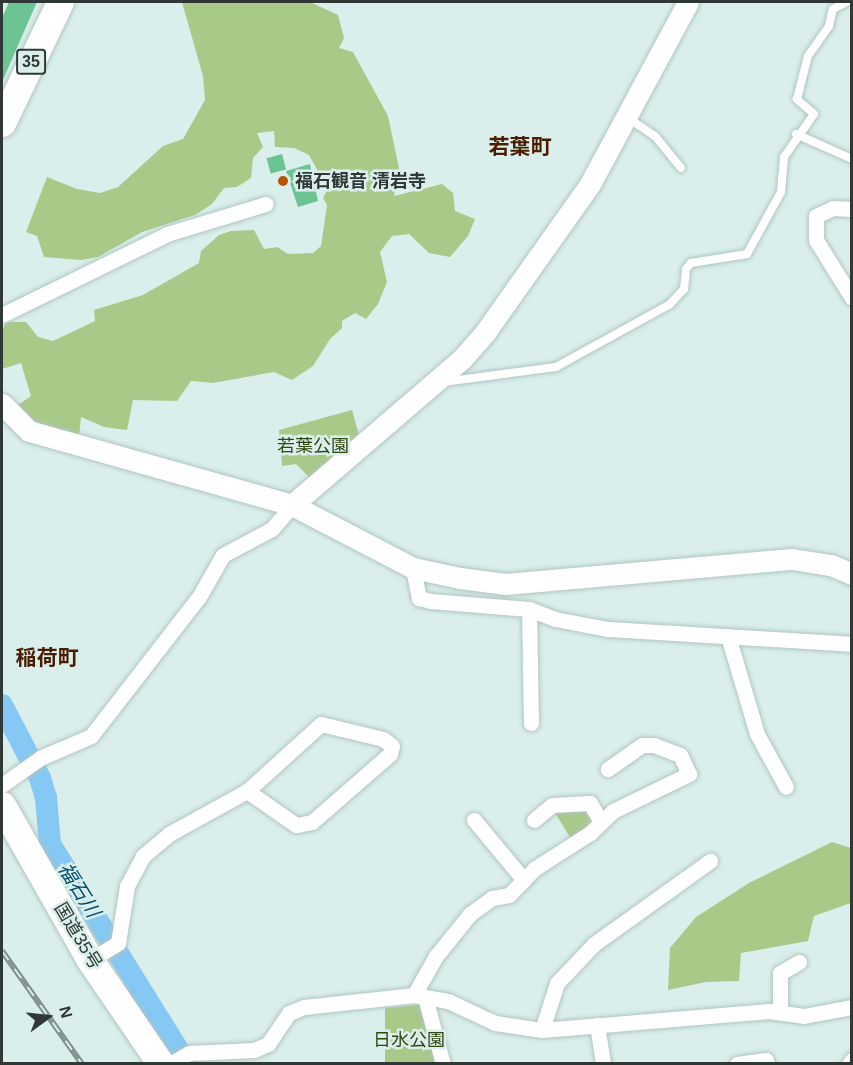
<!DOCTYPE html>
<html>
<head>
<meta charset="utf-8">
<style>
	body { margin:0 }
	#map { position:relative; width:853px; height:1065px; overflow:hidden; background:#daefeb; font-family:Helvetica,"Noto Sans JP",sans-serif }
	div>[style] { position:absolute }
	.green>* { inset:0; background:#a8c988 }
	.river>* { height:22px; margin:-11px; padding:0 11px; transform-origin:11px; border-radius:11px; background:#84c8f3 }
	.building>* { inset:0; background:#6bc491; transform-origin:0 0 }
	.roads { filter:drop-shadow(0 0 2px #b1c5c2) drop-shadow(0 0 2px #b1c5c2) }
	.lane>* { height:8px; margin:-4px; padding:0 4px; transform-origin:4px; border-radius:4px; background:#fff }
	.street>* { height:15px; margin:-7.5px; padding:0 7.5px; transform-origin:7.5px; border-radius:7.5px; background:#fff }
	.secondary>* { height:21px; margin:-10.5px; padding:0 10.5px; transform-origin:10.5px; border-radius:10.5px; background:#fff }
	.highway>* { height:27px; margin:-13.5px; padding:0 13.5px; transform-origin:13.5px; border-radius:13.5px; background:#fff }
	.rail>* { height:6px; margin-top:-3px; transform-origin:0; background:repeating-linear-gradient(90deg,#daefeb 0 11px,#7f8e8b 0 22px); box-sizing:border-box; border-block:2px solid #7f8e8b }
	.dots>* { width:16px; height:16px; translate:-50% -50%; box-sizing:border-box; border:3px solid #daefeb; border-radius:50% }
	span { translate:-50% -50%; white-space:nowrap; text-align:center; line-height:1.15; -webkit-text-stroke:5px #daefeb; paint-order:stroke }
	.shield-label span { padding:2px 4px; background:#daefeb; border:2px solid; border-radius:4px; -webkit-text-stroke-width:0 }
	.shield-label { font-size:16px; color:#2f3836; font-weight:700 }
	.poi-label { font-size:18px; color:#2f3836; font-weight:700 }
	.left { translate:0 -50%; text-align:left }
	.park-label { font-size:18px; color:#304810 }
	.street-label { font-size:18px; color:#2f3836 }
	.water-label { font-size:20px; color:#004d6f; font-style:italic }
	.quarter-label { font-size:21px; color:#4a1d00; font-weight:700 }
	.frame { position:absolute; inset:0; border:3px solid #2f3836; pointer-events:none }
	.north { position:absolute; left:18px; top:987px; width:60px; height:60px; -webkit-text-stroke:4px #daefeb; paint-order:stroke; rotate:75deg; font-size:16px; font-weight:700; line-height:24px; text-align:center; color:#2f3836 }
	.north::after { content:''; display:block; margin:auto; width:21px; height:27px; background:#2f3836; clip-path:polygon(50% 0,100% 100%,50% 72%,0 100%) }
</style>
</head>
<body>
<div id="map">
	<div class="green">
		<div style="clip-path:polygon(182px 2px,310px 2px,338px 15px,344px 38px,339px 48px,353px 52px,388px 116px,399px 168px,394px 196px,442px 184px,453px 193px,455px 211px,475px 219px,468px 236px,450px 257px,429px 253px,409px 234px,392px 236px,380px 252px,387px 282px,378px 304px,366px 319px,355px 313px,342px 321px,342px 328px,330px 339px,313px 366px,292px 380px,274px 372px,213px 383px,191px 381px,177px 401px,133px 400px,127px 430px,104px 427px,81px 417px,79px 437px,32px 427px,18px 405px,31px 396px,21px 363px,2px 369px,2px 331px,6px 322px,26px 322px,38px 337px,53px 341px,95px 321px,94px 310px,143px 295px,199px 263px,201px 251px,219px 235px,231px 231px,254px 230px,264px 249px,277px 247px,288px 254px,313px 253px,321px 246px,327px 205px,323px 198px,328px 189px,309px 155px,294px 148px,275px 147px,274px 131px,257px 133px,263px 147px,253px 158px,251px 178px,237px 187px,224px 188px,212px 204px,195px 215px,142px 232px,98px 257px,81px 260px,44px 257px,37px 236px,26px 232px,47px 177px,77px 189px,100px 193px,118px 187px,163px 146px,183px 139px,205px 100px,203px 76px)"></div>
		<div style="clip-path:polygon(352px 410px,359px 435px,313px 481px,296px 464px,282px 466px,279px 430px)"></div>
		<div style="clip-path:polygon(587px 808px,595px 824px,571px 839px,554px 811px)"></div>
		<div style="clip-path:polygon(832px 842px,851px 848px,851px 903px,814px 916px,808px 941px,741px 953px,739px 981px,706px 982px,668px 990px,670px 948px,696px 917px,749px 883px)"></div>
		<div style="clip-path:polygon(425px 1004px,438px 1063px,385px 1063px,385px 1008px)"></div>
	</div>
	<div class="river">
		<div style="left:2px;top:705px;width:82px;rotate:62.5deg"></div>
		<div style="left:40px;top:778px;width:21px;rotate:73deg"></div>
		<div style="left:46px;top:798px;width:46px;rotate:85deg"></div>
		<div style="left:50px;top:844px;width:259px;rotate:58.1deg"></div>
	</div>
	<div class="building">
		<div style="clip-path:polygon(9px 2px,37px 2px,2px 82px,2px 18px)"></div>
		<div style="left:282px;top:154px;width:16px;height:16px;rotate:75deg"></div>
		<div style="clip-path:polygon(310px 164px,318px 201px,298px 207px,286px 171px)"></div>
	</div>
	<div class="roads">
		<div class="lane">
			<div style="left:628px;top:118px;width:32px;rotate:34deg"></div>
			<div style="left:655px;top:136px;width:41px;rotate:50.9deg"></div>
			<div style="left:796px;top:134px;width:61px;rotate:24.1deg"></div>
			<div style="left:443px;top:382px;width:114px;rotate:-7.6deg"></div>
			<div style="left:556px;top:367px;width:129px;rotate:-28.8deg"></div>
			<div style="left:669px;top:305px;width:22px;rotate:-47deg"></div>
			<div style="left:684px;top:289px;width:20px;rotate:-84deg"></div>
			<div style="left:686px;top:269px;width:8px;rotate:-50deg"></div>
			<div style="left:691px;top:263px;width:57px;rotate:-9.1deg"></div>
			<div style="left:747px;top:254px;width:71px;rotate:-61.3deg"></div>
			<div style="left:781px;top:192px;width:35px;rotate:-85deg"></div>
			<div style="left:784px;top:157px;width:52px;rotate:-55.1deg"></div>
			<div style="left:814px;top:114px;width:23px;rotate:-139deg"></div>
			<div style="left:797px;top:99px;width:44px;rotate:-75.7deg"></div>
			<div style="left:808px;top:56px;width:37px;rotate:-55deg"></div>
			<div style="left:829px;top:26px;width:17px;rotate:-77deg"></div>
			<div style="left:833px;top:9px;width:16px;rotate:-27deg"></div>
		</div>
		<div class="street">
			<div style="left:852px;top:209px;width:19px;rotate:-177deg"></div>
			<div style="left:833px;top:208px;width:19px;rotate:155deg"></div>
			<div style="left:816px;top:216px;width:24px;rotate:90deg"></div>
			<div style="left:816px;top:240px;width:68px;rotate:58.2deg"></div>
			<div style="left:2px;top:315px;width:184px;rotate:-26.1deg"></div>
			<div style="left:167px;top:234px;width:103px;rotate:-16.9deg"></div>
			<div style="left:413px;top:568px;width:31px;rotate:79deg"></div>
			<div style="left:419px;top:598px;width:12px;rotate:14deg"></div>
			<div style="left:431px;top:601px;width:98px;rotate:4.7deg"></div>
			<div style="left:529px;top:609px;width:28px;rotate:21deg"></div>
			<div style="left:555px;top:619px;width:54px;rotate:10.7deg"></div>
			<div style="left:608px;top:629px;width:244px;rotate:3.5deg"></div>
			<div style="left:529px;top:609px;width:114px;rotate:89deg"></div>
			<div style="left:728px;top:636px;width:102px;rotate:73.5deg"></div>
			<div style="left:757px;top:734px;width:60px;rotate:61.3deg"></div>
			<div style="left:321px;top:724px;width:64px;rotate:13.6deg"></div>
			<div style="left:383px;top:739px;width:11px;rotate:38deg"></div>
			<div style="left:392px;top:746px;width:8px;rotate:104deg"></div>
			<div style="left:390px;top:754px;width:103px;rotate:138.9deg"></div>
			<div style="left:312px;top:822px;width:16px;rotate:169deg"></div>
			<div style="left:296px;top:825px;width:60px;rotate:-145.2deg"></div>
			<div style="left:247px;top:791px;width:100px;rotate:-42.2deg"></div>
			<div style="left:2px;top:785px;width:47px;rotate:-35.4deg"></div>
			<div style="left:40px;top:758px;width:56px;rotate:-23.3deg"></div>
			<div style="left:91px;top:736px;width:176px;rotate:-52.2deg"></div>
			<div style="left:199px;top:597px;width:48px;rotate:-60.3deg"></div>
			<div style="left:223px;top:555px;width:55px;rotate:-28deg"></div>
			<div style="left:272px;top:529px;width:31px;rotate:-50deg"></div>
			<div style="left:474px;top:820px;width:78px;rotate:50.2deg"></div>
			<div style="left:534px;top:820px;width:23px;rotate:-40deg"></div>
			<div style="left:552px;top:805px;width:38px;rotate:-3deg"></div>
			<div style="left:590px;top:803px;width:22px;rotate:60deg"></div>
			<div style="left:90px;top:960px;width:33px;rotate:-31deg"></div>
			<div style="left:118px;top:943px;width:58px;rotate:-81deg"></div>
			<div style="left:127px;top:886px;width:34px;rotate:-62deg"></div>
			<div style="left:143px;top:856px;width:34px;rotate:-40deg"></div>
			<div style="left:169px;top:834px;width:89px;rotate:-28.9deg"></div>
			<div style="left:414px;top:995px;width:45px;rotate:-60.6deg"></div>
			<div style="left:436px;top:956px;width:54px;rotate:-51deg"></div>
			<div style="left:470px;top:914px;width:27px;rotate:-36deg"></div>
			<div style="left:492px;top:898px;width:17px;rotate:-10deg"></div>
			<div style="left:509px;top:895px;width:36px;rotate:-46deg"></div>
			<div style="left:534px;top:869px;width:67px;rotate:-32.7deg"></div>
			<div style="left:590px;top:833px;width:32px;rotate:-44deg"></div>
			<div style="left:613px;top:811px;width:85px;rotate:-26deg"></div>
			<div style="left:689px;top:774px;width:21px;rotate:-115deg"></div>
			<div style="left:680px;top:755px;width:28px;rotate:-159deg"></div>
			<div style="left:654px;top:745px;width:12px;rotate:180deg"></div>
			<div style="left:642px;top:745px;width:42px;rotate:144.8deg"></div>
			<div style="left:425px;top:997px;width:69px;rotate:75deg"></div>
			<div style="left:780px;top:1012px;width:39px;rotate:-90deg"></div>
			<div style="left:780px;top:973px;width:22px;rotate:-30deg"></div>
			<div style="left:597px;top:1025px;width:39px;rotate:81deg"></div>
			<div style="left:542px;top:1030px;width:49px;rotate:-72.3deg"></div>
			<div style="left:557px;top:983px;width:54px;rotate:-46.5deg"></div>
			<div style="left:594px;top:944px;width:143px;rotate:-35.6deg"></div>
			<div style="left:170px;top:1064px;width:22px;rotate:-30deg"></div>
			<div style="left:189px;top:1053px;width:65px;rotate:-2.6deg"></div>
			<div style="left:254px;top:1050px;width:15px;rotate:-23deg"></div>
			<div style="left:268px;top:1044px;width:37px;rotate:-56deg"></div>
			<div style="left:289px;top:1013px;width:16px;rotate:-22deg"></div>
			<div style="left:304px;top:1007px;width:111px;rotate:-6.2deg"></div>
			<div style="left:414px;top:995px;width:35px;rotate:10deg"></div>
			<div style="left:448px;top:1001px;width:52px;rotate:25.1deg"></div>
			<div style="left:495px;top:1023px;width:48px;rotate:8.5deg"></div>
			<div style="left:542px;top:1030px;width:228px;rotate:-4.8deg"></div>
			<div style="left:769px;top:1011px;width:35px;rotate:8deg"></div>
			<div style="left:804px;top:1016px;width:49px;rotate:-10.6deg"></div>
			<div style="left:737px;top:1064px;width:29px;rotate:-8deg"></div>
			<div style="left:766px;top:1060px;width:4px;rotate:76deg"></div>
			<div style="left:849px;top:1064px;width:5px;rotate:-53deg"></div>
		</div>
		<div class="secondary">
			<div style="left:2px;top:404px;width:38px;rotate:45deg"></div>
			<div style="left:29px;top:431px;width:273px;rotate:15.7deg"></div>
			<div style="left:292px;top:505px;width:136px;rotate:27.5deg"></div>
			<div style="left:413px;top:568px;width:48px;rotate:12deg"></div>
			<div style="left:460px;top:578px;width:45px;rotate:7.6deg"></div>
			<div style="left:505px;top:584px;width:288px;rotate:-5deg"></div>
			<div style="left:792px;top:559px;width:39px;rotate:9deg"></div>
			<div style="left:831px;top:565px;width:23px;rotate:23deg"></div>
			<div style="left:292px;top:505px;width:224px;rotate:-40.7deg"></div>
			<div style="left:462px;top:359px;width:37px;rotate:-49deg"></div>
			<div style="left:486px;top:331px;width:180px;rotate:-54.7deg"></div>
			<div style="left:590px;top:184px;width:207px;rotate:-61.7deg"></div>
		</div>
		<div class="highway">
			<div style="left:2px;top:123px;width:134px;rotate:-64.4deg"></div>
			<div style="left:2px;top:805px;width:178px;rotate:60.4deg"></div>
			<div style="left:90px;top:960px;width:126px;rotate:55.7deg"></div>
		</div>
	</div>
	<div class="rail">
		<div style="left:2px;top:951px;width:138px;rotate:54.7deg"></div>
	</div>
	<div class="dots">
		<div style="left:283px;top:181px;background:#b45606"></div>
	</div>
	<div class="shield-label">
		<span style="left:31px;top:62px">35</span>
	</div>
	<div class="poi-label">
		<span class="left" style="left:295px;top:181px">福石観音 清岩寺</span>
	</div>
	<div class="park-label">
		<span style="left:313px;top:446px">若葉公園</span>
		<span style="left:409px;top:1040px">日水公園</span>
	</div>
	<div class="street-label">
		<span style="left:78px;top:936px;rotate:59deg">国道35号</span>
	</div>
	<div class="water-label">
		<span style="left:79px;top:890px;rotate:58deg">福石川</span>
	</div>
	<div class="quarter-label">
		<span style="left:520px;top:147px">若葉町</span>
		<span style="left:47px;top:658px">稲荷町</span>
	</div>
	<div class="frame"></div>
	<div class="north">N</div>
</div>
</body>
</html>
